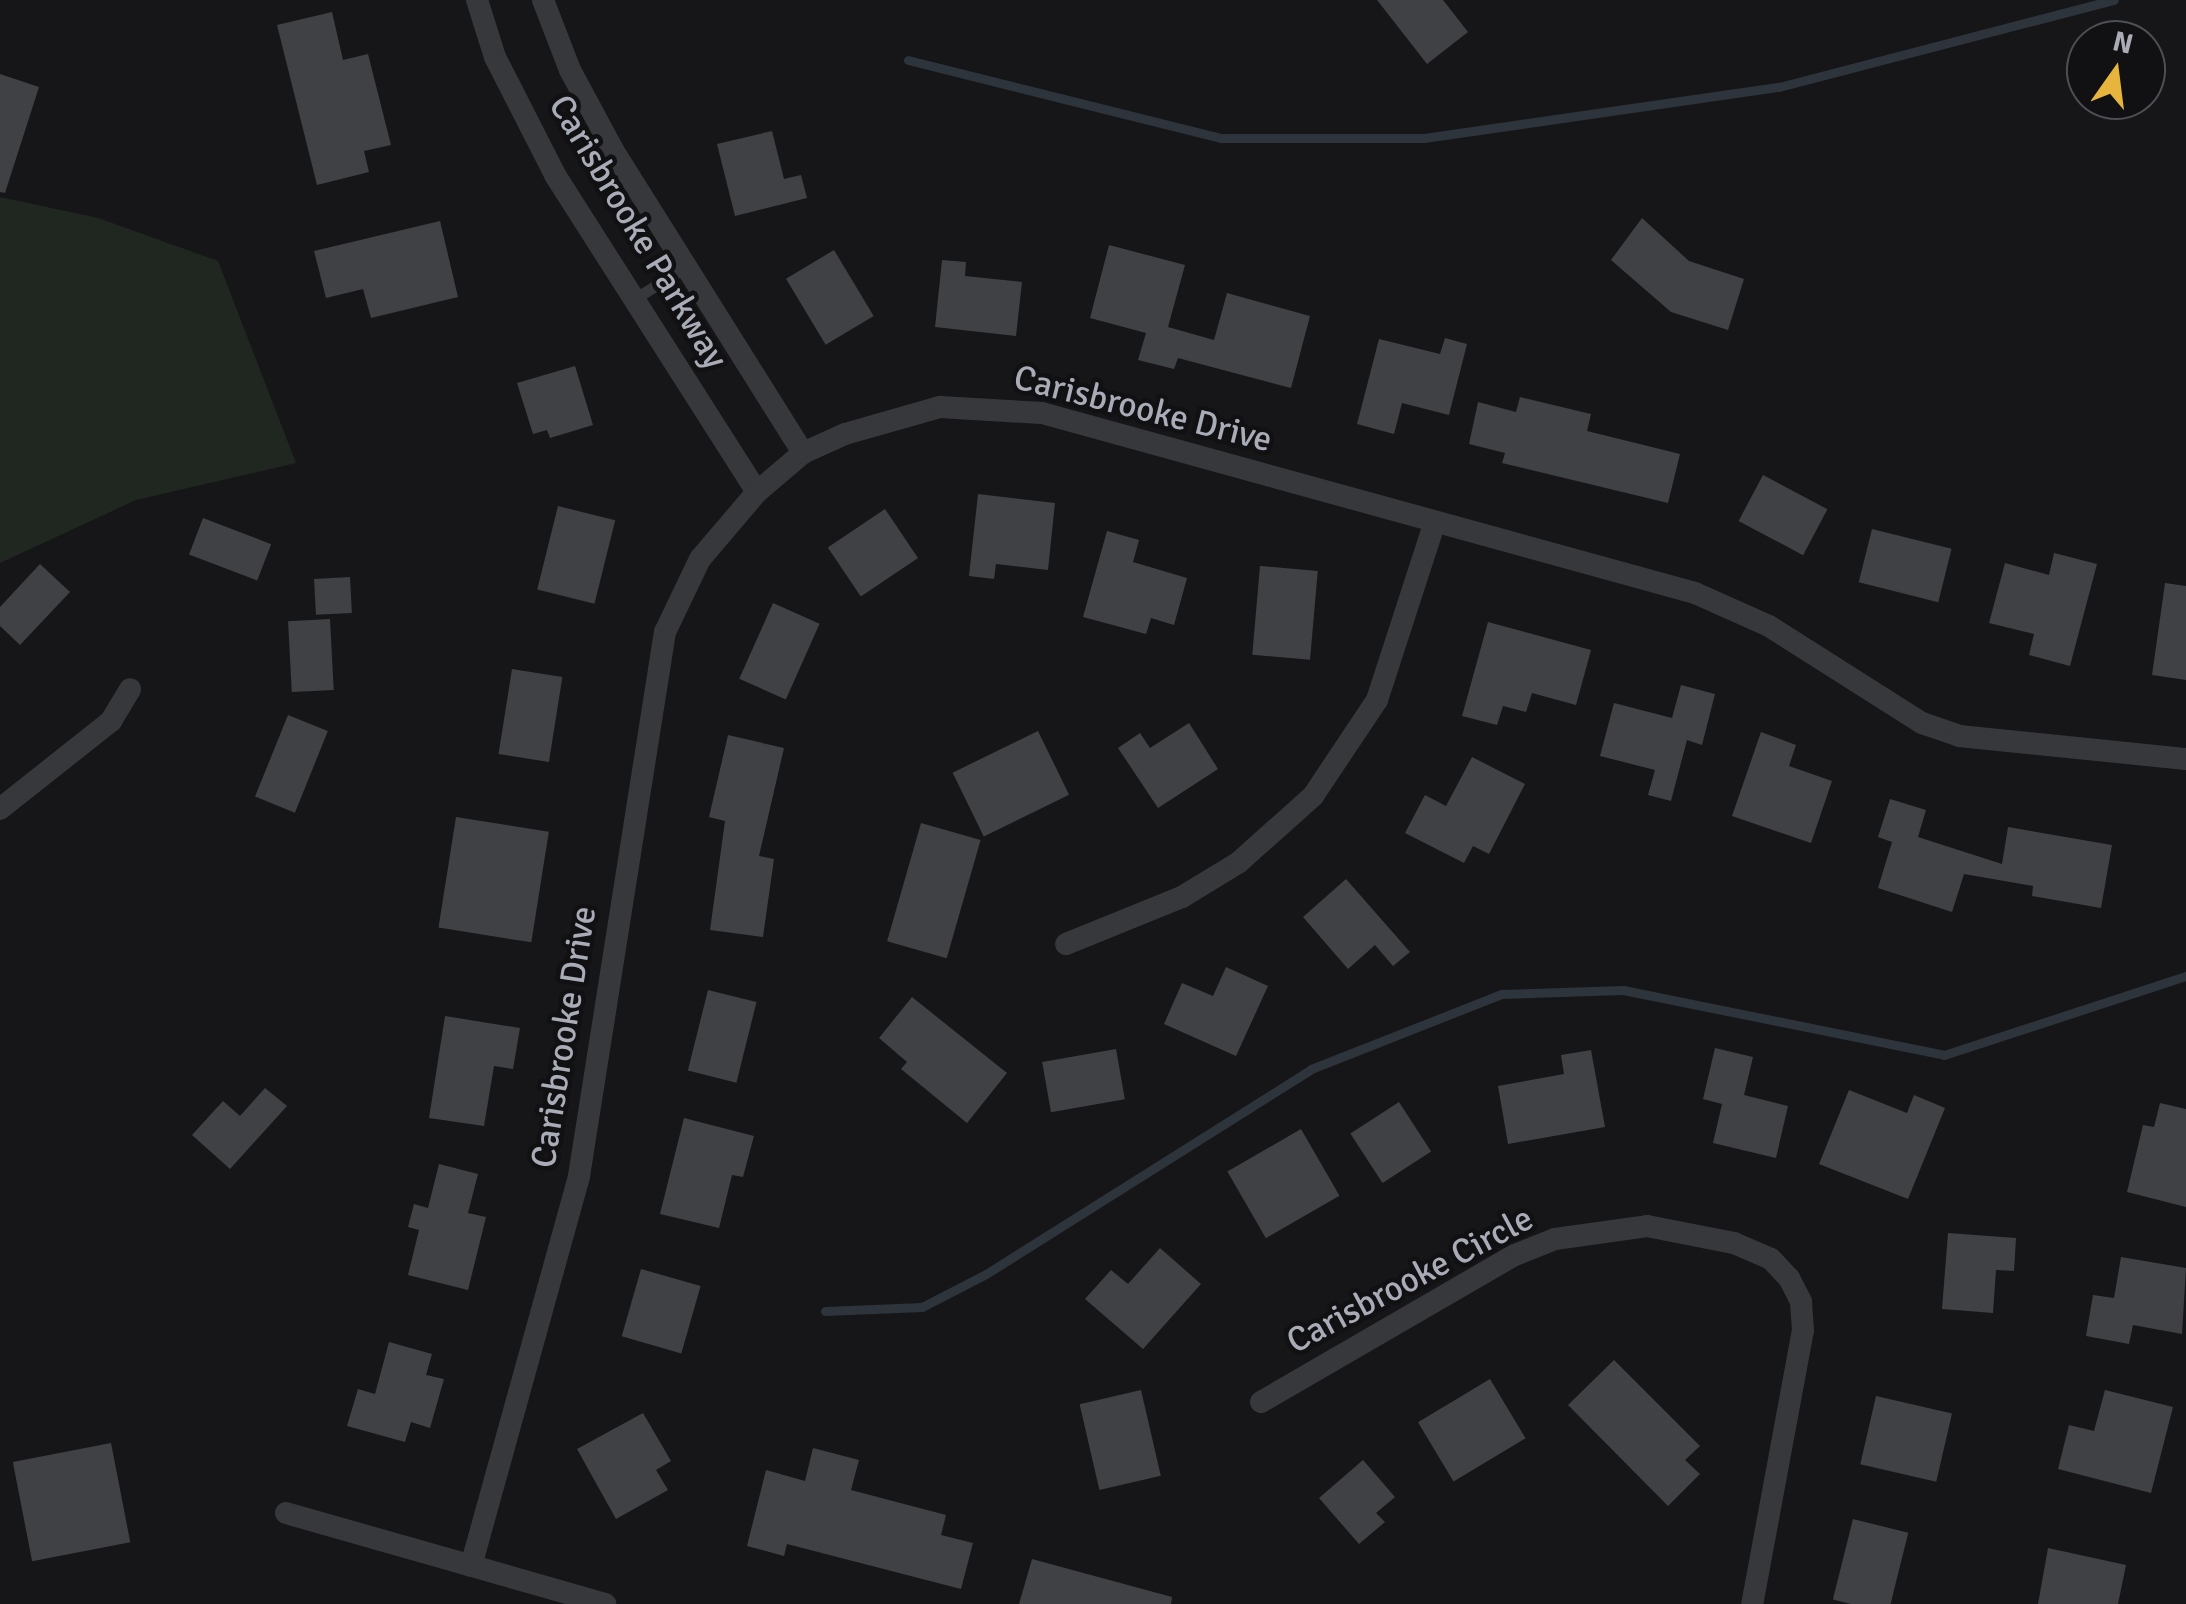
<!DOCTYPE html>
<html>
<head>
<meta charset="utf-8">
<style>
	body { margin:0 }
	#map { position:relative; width:2186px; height:1604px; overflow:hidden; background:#161618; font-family:Signika,sans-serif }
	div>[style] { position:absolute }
	.green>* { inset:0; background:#202721 }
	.stream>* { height:9px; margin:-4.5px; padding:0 4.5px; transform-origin:4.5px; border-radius:4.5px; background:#2d343b }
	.building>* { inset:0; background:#404145; transform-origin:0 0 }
	.lane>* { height:11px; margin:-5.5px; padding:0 5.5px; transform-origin:5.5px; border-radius:5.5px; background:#37383c }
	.street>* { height:22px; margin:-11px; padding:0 11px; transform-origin:11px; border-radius:11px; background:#37383c }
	span { translate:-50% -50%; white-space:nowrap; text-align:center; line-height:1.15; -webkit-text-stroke:9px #111113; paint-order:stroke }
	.street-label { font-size:35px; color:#a9acb7 }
	.north { position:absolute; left:2066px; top:20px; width:100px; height:100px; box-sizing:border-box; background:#111113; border:2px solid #4e4f55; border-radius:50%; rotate:14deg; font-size:28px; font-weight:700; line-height:40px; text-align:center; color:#a9acb7 }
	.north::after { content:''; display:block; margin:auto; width:35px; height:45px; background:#e7b53e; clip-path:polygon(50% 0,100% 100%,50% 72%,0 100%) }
</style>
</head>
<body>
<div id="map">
	<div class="green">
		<div style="clip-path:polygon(0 197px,98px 218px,218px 261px,296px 463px,136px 500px,0 563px)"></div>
	</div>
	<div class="stream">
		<div style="left:908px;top:60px;width:323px;rotate:14deg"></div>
		<div style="left:1221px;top:138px;width:203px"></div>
		<div style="left:1424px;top:138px;width:359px;rotate:-8.2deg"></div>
		<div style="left:1779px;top:87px;width:346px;rotate:-14.6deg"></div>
		<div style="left:825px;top:1311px;width:97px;rotate:-2.4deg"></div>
		<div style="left:922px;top:1307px;width:72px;rotate:-27.3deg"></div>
		<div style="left:986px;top:1274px;width:384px;rotate:-32.2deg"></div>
		<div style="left:1311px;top:1069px;width:204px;rotate:-21.5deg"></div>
		<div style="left:1501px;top:994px;width:122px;rotate:-1.9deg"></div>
		<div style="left:1623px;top:990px;width:328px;rotate:11.4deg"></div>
		<div style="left:1944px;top:1055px;width:255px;rotate:-18.1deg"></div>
	</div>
	<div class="building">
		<div style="clip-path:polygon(1377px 0,1443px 0,1468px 32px,1427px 64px)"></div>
		<div style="clip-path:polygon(332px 12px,343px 60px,368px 54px,391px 145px,364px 151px,369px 172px,317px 185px,277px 25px)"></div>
		<div style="clip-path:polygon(0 74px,39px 87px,5px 193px,0 192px)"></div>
		<div style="clip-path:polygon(772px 131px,784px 179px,801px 175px,807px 198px,735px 216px,717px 144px)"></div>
		<div style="clip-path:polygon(1642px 218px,1689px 261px,1744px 279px,1728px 330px,1671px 312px,1611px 260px)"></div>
		<div style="clip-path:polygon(440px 221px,458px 297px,371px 318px,363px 289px,326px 298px,314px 251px)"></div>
		<div style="clip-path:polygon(1109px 245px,1185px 265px,1168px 327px,1214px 340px,1227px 293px,1310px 316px,1291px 388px,1178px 358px,1174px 369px,1138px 360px,1146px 333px,1090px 318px)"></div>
		<div style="left:834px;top:250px;width:77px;height:56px;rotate:59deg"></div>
		<div style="clip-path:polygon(942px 260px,966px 262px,965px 276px,1022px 282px,1016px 336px,935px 327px)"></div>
		<div style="clip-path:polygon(1445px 338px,1467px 344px,1449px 415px,1402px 403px,1394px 434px,1357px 424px,1379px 339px,1440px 354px)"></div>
		<div style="clip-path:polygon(575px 366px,593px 425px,550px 438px,547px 430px,533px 434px,517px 383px)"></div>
		<div style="clip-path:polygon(1520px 397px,1591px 414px,1587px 431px,1680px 454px,1668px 503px,1502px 463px,1505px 453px,1469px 444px,1478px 402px,1516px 412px)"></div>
		<div style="left:1763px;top:475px;width:73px;height:52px;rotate:28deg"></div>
		<div style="clip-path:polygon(978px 494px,1055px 503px,1048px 570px,996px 564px,994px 579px,969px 576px)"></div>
		<div style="left:558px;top:506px;width:59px;height:86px;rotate:14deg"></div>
		<div style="left:885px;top:509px;width:59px;height:69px;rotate:56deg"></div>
		<div style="left:203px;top:518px;width:73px;height:39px;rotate:21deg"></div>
		<div style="left:1872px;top:529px;width:82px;height:55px;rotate:14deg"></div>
		<div style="clip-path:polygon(1107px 531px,1139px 540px,1133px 562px,1187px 578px,1174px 625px,1151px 618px,1146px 634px,1083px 617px)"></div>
		<div style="clip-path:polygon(2054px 553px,2097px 564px,2070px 666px,2029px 655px,2034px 634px,1989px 623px,2005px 563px,2049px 575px)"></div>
		<div style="clip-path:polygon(40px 564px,70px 592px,20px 645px,0 626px,0 607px)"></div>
		<div style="left:1260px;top:566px;width:58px;height:89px;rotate:5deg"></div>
		<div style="left:350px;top:577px;width:36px;height:36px;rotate:87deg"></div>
		<div style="clip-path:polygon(2165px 583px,2186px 586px,2186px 680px,2152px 675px)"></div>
		<div style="left:773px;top:603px;width:51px;height:83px;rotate:24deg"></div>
		<div style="left:330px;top:619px;width:71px;height:42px;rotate:87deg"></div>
		<div style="clip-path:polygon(1488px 622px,1591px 650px,1576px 705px,1532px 693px,1526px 712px,1503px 706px,1497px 725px,1462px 716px)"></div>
		<div style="left:512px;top:669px;width:51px;height:86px;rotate:9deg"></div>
		<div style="clip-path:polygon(1681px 685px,1715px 694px,1702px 745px,1687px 740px,1671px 801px,1648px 795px,1655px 770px,1600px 756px,1614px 703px,1672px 718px)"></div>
		<div style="left:288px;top:715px;width:43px;height:88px;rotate:22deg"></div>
		<div style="clip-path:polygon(1189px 723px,1218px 769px,1158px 808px,1118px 748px,1140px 733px,1150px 748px)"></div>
		<div style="left:1038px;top:731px;width:71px;height:95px;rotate:64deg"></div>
		<div style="clip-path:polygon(1761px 732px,1796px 745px,1789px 766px,1832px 781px,1811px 843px,1732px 816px)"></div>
		<div style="clip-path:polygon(728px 735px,784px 748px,759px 856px,774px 859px,763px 937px,710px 930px,725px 821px,709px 817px)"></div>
		<div style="clip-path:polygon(1472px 757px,1525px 784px,1489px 854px,1473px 846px,1464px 863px,1405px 833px,1425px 795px,1446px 806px)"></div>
		<div style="clip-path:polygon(1890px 799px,1926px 810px,1918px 837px,2002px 864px,2008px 827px,2112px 845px,2101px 908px,2032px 896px,2033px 886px,1964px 874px,1952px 912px,1878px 888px,1892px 842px,1878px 837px)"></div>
		<div style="left:456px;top:817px;width:94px;height:112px;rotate:9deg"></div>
		<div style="left:921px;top:823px;width:62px;height:123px;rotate:16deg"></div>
		<div style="clip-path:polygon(1346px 879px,1410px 952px,1393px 966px,1375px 945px,1348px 969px,1303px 917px)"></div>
		<div style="clip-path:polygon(1226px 967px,1268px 986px,1236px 1056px,1164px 1024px,1182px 983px,1213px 996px)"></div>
		<div style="left:708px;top:990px;width:50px;height:83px;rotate:14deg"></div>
		<div style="clip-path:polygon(912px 997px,1007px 1073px,967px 1123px,901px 1069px,907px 1062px,879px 1038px)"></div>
		<div style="clip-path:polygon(445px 1016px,520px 1028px,513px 1069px,494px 1066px,484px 1126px,429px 1118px)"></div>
		<div style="clip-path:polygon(1715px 1048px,1753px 1057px,1744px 1095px,1788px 1106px,1776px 1158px,1713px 1143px,1722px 1104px,1703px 1099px)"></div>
		<div style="left:1116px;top:1049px;width:51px;height:75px;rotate:80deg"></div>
		<div style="clip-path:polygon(1591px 1050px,1605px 1127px,1508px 1144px,1498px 1086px,1564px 1074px,1561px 1055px)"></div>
		<div style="clip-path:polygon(265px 1088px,287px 1106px,230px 1169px,192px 1135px,223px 1101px,240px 1116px)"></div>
		<div style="clip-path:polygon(1849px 1090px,1907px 1113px,1914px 1095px,1945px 1108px,1908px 1199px,1819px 1164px)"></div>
		<div style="left:1399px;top:1102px;width:59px;height:58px;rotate:57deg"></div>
		<div style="clip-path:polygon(2160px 1103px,2186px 1109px,2186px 1207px,2127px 1192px,2143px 1125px,2154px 1127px)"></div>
		<div style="clip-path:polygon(684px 1118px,754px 1136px,743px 1177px,732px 1175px,719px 1228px,660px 1214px)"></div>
		<div style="left:1301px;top:1129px;width:77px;height:85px;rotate:60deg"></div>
		<div style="clip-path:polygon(439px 1164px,478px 1174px,468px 1213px,486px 1217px,468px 1290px,408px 1275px,419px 1230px,408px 1227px,414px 1204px,428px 1208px)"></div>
		<div style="clip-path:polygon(1948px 1233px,2016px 1238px,2014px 1271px,1996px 1270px,1993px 1313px,1942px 1309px)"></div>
		<div style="clip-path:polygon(1160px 1248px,1201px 1284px,1143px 1349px,1085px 1299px,1111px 1270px,1128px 1284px)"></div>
		<div style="clip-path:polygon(2121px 1257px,2186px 1268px,2182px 1334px,2133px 1325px,2129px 1344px,2086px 1336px,2093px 1295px,2114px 1298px)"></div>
		<div style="left:641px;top:1269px;width:62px;height:70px;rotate:16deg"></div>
		<div style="clip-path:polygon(389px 1342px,432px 1354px,426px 1375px,444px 1379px,430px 1428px,411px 1422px,405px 1442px,347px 1426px,358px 1389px,375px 1394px)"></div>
		<div style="clip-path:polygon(1614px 1360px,1700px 1446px,1685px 1460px,1700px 1474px,1668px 1506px,1568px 1405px)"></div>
		<div style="left:1490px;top:1379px;width:69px;height:84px;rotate:59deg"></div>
		<div style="left:1141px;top:1390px;width:88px;height:63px;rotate:77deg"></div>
		<div style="clip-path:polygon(2105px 1390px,2173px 1407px,2151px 1493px,2058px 1469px,2069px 1425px,2094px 1431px)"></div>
		<div style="left:1876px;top:1396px;width:78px;height:70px;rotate:13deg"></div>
		<div style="clip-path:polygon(643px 1413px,671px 1461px,656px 1470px,668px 1490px,616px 1519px,577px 1449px)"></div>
		<div style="left:111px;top:1443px;width:101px;height:100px;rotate:79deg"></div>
		<div style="clip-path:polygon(813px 1448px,859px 1460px,851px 1490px,946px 1515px,941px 1535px,973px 1543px,961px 1589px,787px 1544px,784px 1556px,747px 1546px,766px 1470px,805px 1481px)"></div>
		<div style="clip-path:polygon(1363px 1460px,1395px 1497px,1376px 1513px,1385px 1522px,1359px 1544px,1319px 1498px)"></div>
		<div style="left:1853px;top:1519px;width:57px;height:83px;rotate:14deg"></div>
		<div style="clip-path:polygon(2048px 1548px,2126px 1565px,2118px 1604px,2038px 1604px)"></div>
		<div style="clip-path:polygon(1032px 1559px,1172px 1597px,1171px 1604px,1019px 1604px)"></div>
	</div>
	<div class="lane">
		<div style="left:634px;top:299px;width:61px;rotate:-31.6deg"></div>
	</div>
	<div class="street">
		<div style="left:477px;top:0;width:60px;rotate:72.5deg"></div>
		<div style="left:495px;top:57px;width:132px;rotate:63deg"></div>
		<div style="left:555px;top:175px;width:376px;rotate:57.5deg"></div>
		<div style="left:543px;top:0;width:75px;rotate:68.9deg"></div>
		<div style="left:570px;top:70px;width:91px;rotate:61.7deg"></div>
		<div style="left:613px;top:150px;width:358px;rotate:57.9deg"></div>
		<div style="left:0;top:809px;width:142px;rotate:-38.4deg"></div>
		<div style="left:111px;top:721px;width:37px;rotate:-59deg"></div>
		<div style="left:1066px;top:944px;width:125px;rotate:-22.1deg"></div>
		<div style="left:1182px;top:897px;width:66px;rotate:-31.3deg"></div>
		<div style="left:1238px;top:863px;width:101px;rotate:-41.8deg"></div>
		<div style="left:1313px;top:796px;width:115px;rotate:-56.3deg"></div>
		<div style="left:1377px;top:700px;width:187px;rotate:-72deg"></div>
		<div style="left:1261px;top:1402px;width:293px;rotate:-30.1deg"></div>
		<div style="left:1515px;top:1255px;width:43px;rotate:-21.8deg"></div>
		<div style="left:1555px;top:1239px;width:93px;rotate:-8deg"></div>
		<div style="left:1647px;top:1226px;width:89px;rotate:11.1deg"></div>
		<div style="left:1734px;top:1243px;width:40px;rotate:23.4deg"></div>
		<div style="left:1771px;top:1259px;width:26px;rotate:47deg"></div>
		<div style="left:1789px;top:1278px;width:27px;rotate:63deg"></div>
		<div style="left:1801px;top:1302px;width:28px;rotate:86deg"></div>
		<div style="left:1803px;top:1330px;width:279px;rotate:100.5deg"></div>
		<div style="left:286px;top:1513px;width:332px;rotate:15.9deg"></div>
		<div style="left:471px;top:1566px;width:405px;rotate:-74.5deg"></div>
		<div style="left:579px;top:1176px;width:551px;rotate:-81.02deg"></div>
		<div style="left:665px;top:632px;width:81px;rotate:-64.4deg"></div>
		<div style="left:700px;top:559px;width:88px;rotate:-49.6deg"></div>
		<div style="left:757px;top:492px;width:60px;rotate:-40.3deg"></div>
		<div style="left:803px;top:453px;width:46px;rotate:-24.3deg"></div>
		<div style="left:845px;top:434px;width:99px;rotate:-15.9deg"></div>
		<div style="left:940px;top:407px;width:102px;rotate:3.4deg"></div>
		<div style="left:1042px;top:413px;width:677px;rotate:15.41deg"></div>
		<div style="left:1695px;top:593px;width:81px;rotate:24deg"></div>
		<div style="left:1769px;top:626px;width:181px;rotate:32.4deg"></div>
		<div style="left:1922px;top:723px;width:39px;rotate:19deg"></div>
		<div style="left:1959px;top:736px;width:228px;rotate:5.8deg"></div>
	</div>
	<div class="street-label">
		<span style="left:638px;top:232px;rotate:59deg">Carisbrooke Parkway</span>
		<span style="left:1143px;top:409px;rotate:14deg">Carisbrooke Drive</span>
		<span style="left:564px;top:1037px;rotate:-81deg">Carisbrooke Drive</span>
		<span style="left:1410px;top:1280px;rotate:-28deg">Carisbrooke Circle</span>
	</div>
	<div class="north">N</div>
</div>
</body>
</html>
